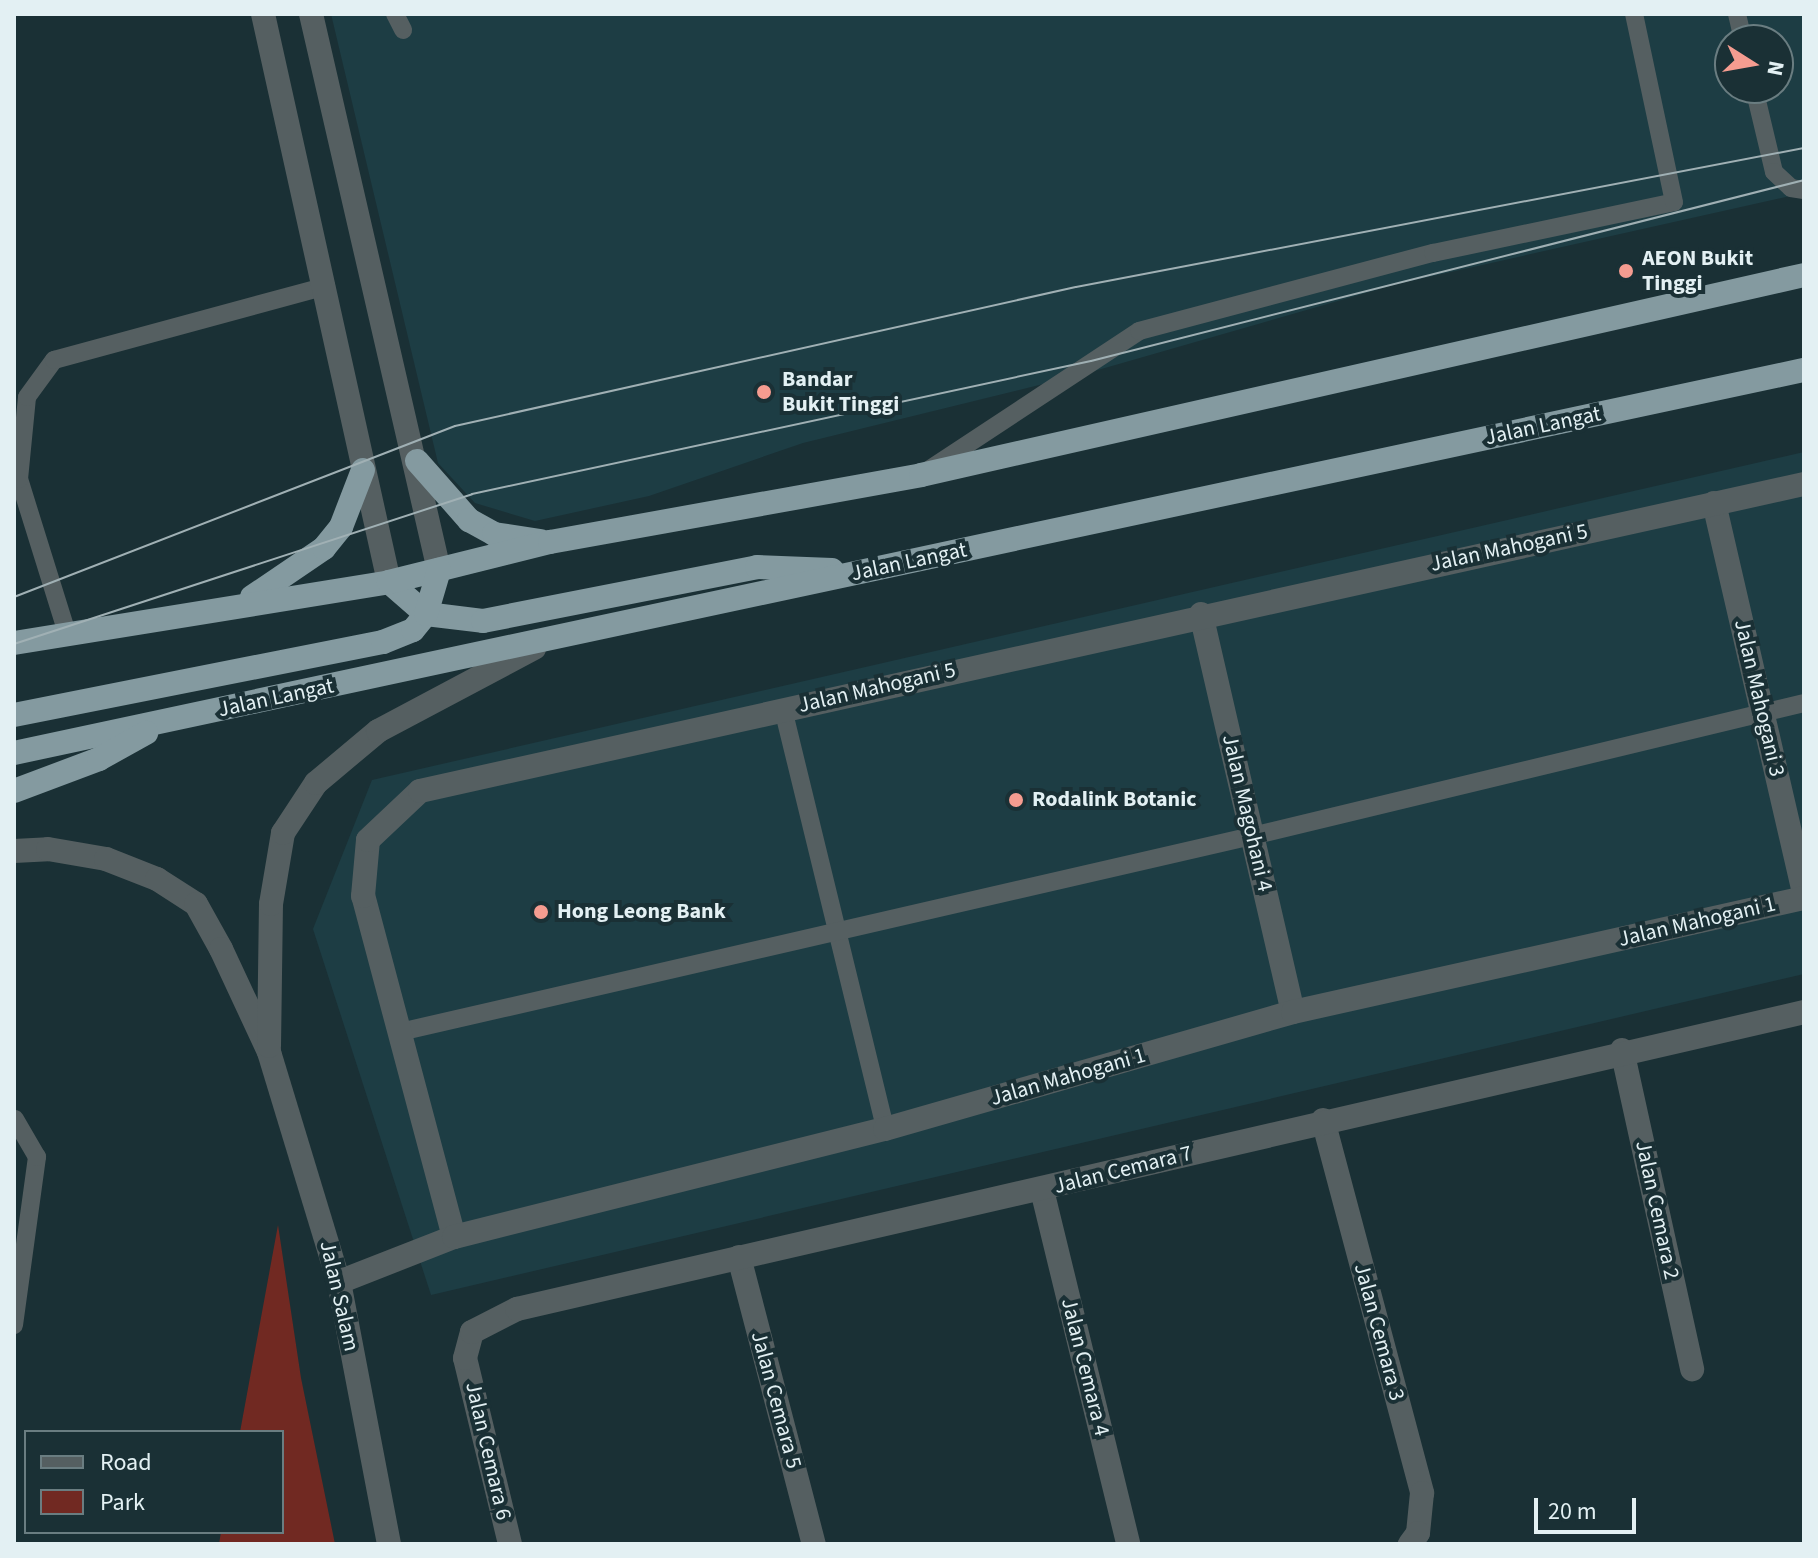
<!DOCTYPE html>
<html>
<head>
<meta charset="utf-8">
<style>
	body { margin:0 }
	#map { position:relative; width:1818px; height:1558px; overflow:hidden; background:#1a3035; font-family:"Source Sans 3",sans-serif }
	div>[style] { position:absolute }
	.built>* { inset:0; background:#1d3d44 }
	.green>* { inset:0; background:#712922 }
	.service>* { height:18px; margin:-9px; padding:0 9px; transform-origin:9px; border-radius:9px; background:#555f61 }
	.minor>* { height:24px; margin:-12px; padding:0 12px; transform-origin:12px; border-radius:12px; background:#555f61 }
	.trunk>* { height:24px; margin:-12px; padding:0 12px; transform-origin:12px; border-radius:12px; background:#849aa0 }
	.tram>* { height:2px; margin:-1px; padding:0 1px; transform-origin:1px; border-radius:1px; background:#a0b0b4 }
	.dots>* { width:22px; height:22px; translate:-50% -50%; box-sizing:border-box; border:4px solid #1a3035; border-radius:50% }
	span { translate:-50% -50%; white-space:nowrap; text-align:center; line-height:1.15; -webkit-text-stroke:8px #1a3035; paint-order:stroke }
	.poi-label { font-size:22px; color:#e3f0f3; font-weight:700 }
	.left { translate:0 -50%; text-align:left }
	.street-label { font-size:22px; color:#e3f0f3 }
	.frame { position:absolute; inset:0; border:16px solid #e3f0f3; pointer-events:none }
	.legend { position:absolute; left:24px; top:1430px; width:260px; height:104px; box-sizing:border-box; background:#1a3035; border:2px solid #6a7d81; margin:0; padding:10px 14px; list-style:none; font-size:24px; color:#e3f0f3 }
	.legend li { display:flex; align-items:center; gap:16px; height:40px }
	.legend b { width:40px; border:2px solid #6a7d81 }
	.north { position:absolute; left:1714px; top:24px; width:80px; height:80px; box-sizing:border-box; background:#1a3035; border:2px solid #6a7d81; border-radius:50%; rotate:101deg; font-size:22px; font-weight:700; line-height:32px; text-align:center; color:#e3f0f3 }
	.north::after { content:''; display:block; margin:auto; width:28px; height:36px; background:#f59c90; clip-path:polygon(50% 0,100% 100%,50% 72%,0 100%) }
	.scale { position:absolute; left:1534px; top:1498px; width:102px; height:36px; box-sizing:border-box; border:4px solid #e3f0f3; border-top:0; padding-left:10px; font-size:24px; line-height:28px; white-space:nowrap; color:#e3f0f3; -webkit-text-stroke:6px #1a3035; paint-order:stroke }
</style>
</head>
<body>
<div id="map">
	<div class="built">
		<div style="clip-path:polygon(evenodd,331px 14px,1804px 14px,1804px 193px,1397px 284px,1084px 374px,803px 443px,649px 496px,535px 521px,475px 503px,438px 463px,331px 14px,1730px 40px,1778px 40px,1778px 88px,1730px 88px,1730px 40px)"></div>
		<div style="clip-path:polygon(1804px 452px,1804px 974px,431px 1295px,313px 929px,372px 780px)"></div>
	</div>
	<div class="green">
		<div style="clip-path:polygon(278px 1225px,301px 1378px,335px 1544px,219px 1544px,221px 1532px,282px 1532px,282px 1432px,240px 1432px)"></div>
	</div>
	<div class="service">
		<div style="left:395px;top:14px;width:18px;rotate:63deg"></div>
		<div style="left:1737px;top:14px;width:27px;rotate:77deg"></div>
		<div style="left:1754px;top:88px;width:86px;rotate:76.6deg"></div>
		<div style="left:1774px;top:172px;width:23px;rotate:43deg"></div>
		<div style="left:1791px;top:188px;width:13px;rotate:9deg"></div>
		<div style="left:930px;top:469px;width:250px;rotate:-33.4deg"></div>
		<div style="left:1139px;top:331px;width:304px;rotate:-14.9deg"></div>
		<div style="left:1433px;top:253px;width:246px;rotate:-11.9deg"></div>
		<div style="left:1674px;top:202px;width:192px;rotate:-102deg"></div>
		<div style="left:67px;top:633px;width:161px;rotate:-107.3deg"></div>
		<div style="left:19px;top:479px;width:82px;rotate:-84.4deg"></div>
		<div style="left:27px;top:397px;width:46px;rotate:-53.9deg"></div>
		<div style="left:54px;top:360px;width:282px;rotate:-15.2deg"></div>
		<div style="left:783px;top:709px;width:432px;rotate:76.3deg"></div>
		<div style="left:400px;top:1032px;width:874px;rotate:-12.96deg"></div>
		<div style="left:1252px;top:836px;width:568px;rotate:-13.55deg"></div>
		<div style="left:14px;top:1325px;width:170px;rotate:-82.2deg"></div>
		<div style="left:37px;top:1157px;width:44px;rotate:-120.1deg"></div>
	</div>
	<div class="minor">
		<div style="left:263px;top:14px;width:582px;rotate:77.49deg"></div>
		<div style="left:311px;top:14px;width:571px;rotate:77.04deg"></div>
		<div style="left:1714px;top:503px;width:399px;rotate:77deg"></div>
		<div style="left:1201px;top:614px;width:408px;rotate:77deg"></div>
		<div style="left:14px;top:851px;width:34px;rotate:-3deg"></div>
		<div style="left:48px;top:849px;width:59px;rotate:9.8deg"></div>
		<div style="left:106px;top:859px;width:55px;rotate:21.4deg"></div>
		<div style="left:157px;top:879px;width:46px;rotate:32.7deg"></div>
		<div style="left:196px;top:904px;width:51px;rotate:60.9deg"></div>
		<div style="left:221px;top:949px;width:114px;rotate:65deg"></div>
		<div style="left:269px;top:1052px;width:240px;rotate:73.1deg"></div>
		<div style="left:339px;top:1282px;width:267px;rotate:79.2deg"></div>
		<div style="left:269px;top:1046px;width:142px;rotate:-89.2deg"></div>
		<div style="left:271px;top:904px;width:72px;rotate:-80.4deg"></div>
		<div style="left:283px;top:833px;width:60px;rotate:-56.6deg"></div>
		<div style="left:316px;top:783px;width:81px;rotate:-40deg"></div>
		<div style="left:378px;top:731px;width:177px;rotate:-28deg"></div>
		<div style="left:1622px;top:1050px;width:327px;rotate:77.6deg"></div>
		<div style="left:1323px;top:1120px;width:386px;rotate:75.1deg"></div>
		<div style="left:1422px;top:1493px;width:40px;rotate:95.7deg"></div>
		<div style="left:1418px;top:1533px;width:14px;rotate:126deg"></div>
		<div style="left:1042px;top:1190px;width:364px;rotate:76.3deg"></div>
		<div style="left:454px;top:1237px;width:353px;rotate:-104.9deg"></div>
		<div style="left:363px;top:896px;width:56px;rotate:-84.9deg"></div>
		<div style="left:368px;top:840px;width:71px;rotate:-43.3deg"></div>
		<div style="left:420px;top:791px;width:1418px;rotate:-12.51deg"></div>
		<div style="left:739px;top:1257px;width:297px;rotate:75.4deg"></div>
		<div style="left:339px;top:1282px;width:123px;rotate:-21.4deg"></div>
		<div style="left:454px;top:1237px;width:444px;rotate:-14.1deg"></div>
		<div style="left:885px;top:1129px;width:424px;rotate:-16deg"></div>
		<div style="left:1293px;top:1012px;width:524px;rotate:-12.58deg"></div>
		<div style="left:510px;top:1544px;width:191px;rotate:-103.6deg"></div>
		<div style="left:465px;top:1358px;width:27px;rotate:-75deg"></div>
		<div style="left:472px;top:1332px;width:51px;rotate:-27.1deg"></div>
		<div style="left:517px;top:1309px;width:1321px;rotate:-12.99deg"></div>
	</div>
	<div class="trunk">
		<div style="left:417px;top:461px;width:79px;rotate:48.6deg"></div>
		<div style="left:469px;top:520px;width:29px;rotate:29deg"></div>
		<div style="left:494px;top:534px;width:47px;rotate:8.7deg"></div>
		<div style="left:389px;top:582px;width:49px;rotate:40.9deg"></div>
		<div style="left:426px;top:614px;width:57px;rotate:7deg"></div>
		<div style="left:483px;top:621px;width:279px;rotate:-11.1deg"></div>
		<div style="left:757px;top:567px;width:75px;rotate:2.3deg"></div>
		<div style="left:252px;top:597px;width:87px;rotate:-34.2deg"></div>
		<div style="left:324px;top:548px;width:27px;rotate:-51deg"></div>
		<div style="left:341px;top:527px;width:61px;rotate:-68.9deg"></div>
		<div style="left:14px;top:643px;width:380px;rotate:-9.2deg"></div>
		<div style="left:389px;top:582px;width:166px;rotate:-14deg"></div>
		<div style="left:550px;top:542px;width:377px;rotate:-10.2deg"></div>
		<div style="left:921px;top:475px;width:905px;rotate:-12.76deg"></div>
		<div style="left:14px;top:715px;width:376px;rotate:-11.2deg"></div>
		<div style="left:383px;top:642px;width:32px;rotate:-22deg"></div>
		<div style="left:413px;top:630px;width:21px;rotate:-51deg"></div>
		<div style="left:426px;top:614px;width:46px;rotate:-73.5deg"></div>
		<div style="left:14px;top:753px;width:1831px;rotate:-12.08deg"></div>
		<div style="left:14px;top:791px;width:91px;rotate:-20.6deg"></div>
		<div style="left:99px;top:759px;width:54px;rotate:-29deg"></div>
	</div>
	<div class="tram">
		<div style="left:14px;top:597px;width:473px;rotate:-21.2deg"></div>
		<div style="left:455px;top:426px;width:636px;rotate:-12.62deg"></div>
		<div style="left:1076px;top:287px;width:741px;rotate:-10.81deg"></div>
		<div style="left:14px;top:644px;width:482px;rotate:-18.1deg"></div>
		<div style="left:472px;top:494px;width:633px;rotate:-12.13deg"></div>
		<div style="left:1091px;top:361px;width:736px;rotate:-14.24deg"></div>
	</div>
	<div class="dots">
		<div style="left:1626px;top:271px;background:#f59c90"></div>
		<div style="left:764px;top:392px;background:#f59c90"></div>
		<div style="left:1016px;top:800px;background:#f59c90"></div>
		<div style="left:541px;top:912px;background:#f59c90"></div>
	</div>
	<div class="poi-label">
		<span class="left" style="left:1642px;top:271px">AEON Bukit<br>Tinggi</span>
		<span class="left" style="left:782px;top:392px">Bandar<br>Bukit Tinggi</span>
		<span class="left" style="left:1032px;top:800px">Rodalink Botanic</span>
		<span class="left" style="left:557px;top:912px">Hong Leong Bank</span>
	</div>
	<div class="street-label">
		<span style="left:1543px;top:426px;rotate:-12deg">Jalan Langat</span>
		<span style="left:1509px;top:548px;rotate:-12deg">Jalan Mahogani 5</span>
		<span style="left:909px;top:562px;rotate:-12deg">Jalan Langat</span>
		<span style="left:877px;top:688px;rotate:-13deg">Jalan Mahogani 5</span>
		<span style="left:276px;top:698px;rotate:-12deg">Jalan Langat</span>
		<span style="left:1759px;top:698px;rotate:77deg">Jalan Mahogani 3</span>
		<span style="left:1247px;top:813px;rotate:77deg">Jalan Magohani 4</span>
		<span style="left:1697px;top:922px;rotate:-13deg">Jalan Mahogani 1</span>
		<span style="left:1068px;top:1077px;rotate:-16deg">Jalan Mahogani 1</span>
		<span style="left:1123px;top:1170px;rotate:-14deg">Jalan Cemara 7</span>
		<span style="left:1657px;top:1210px;rotate:78deg">Jalan Cemara 2</span>
		<span style="left:339px;top:1296px;rotate:77deg">Jalan Salam</span>
		<span style="left:1379px;top:1332px;rotate:75deg">Jalan Cemara 3</span>
		<span style="left:1085px;top:1367px;rotate:76deg">Jalan Cemara 4</span>
		<span style="left:776px;top:1400px;rotate:75deg">Jalan Cemara 5</span>
		<span style="left:488px;top:1451px;rotate:77deg">Jalan Cemara 6</span>
	</div>
	<div class="frame"></div>
	<ul class="legend">
	<li><b style="height:10px;background:#555f61"></b>Road</li>
	<li><b style="height:22px;background:#712922"></b>Park</li>
	</ul>
	<div class="north">N</div>
	<div class="scale">20 m</div>
</div>
</body>
</html>
